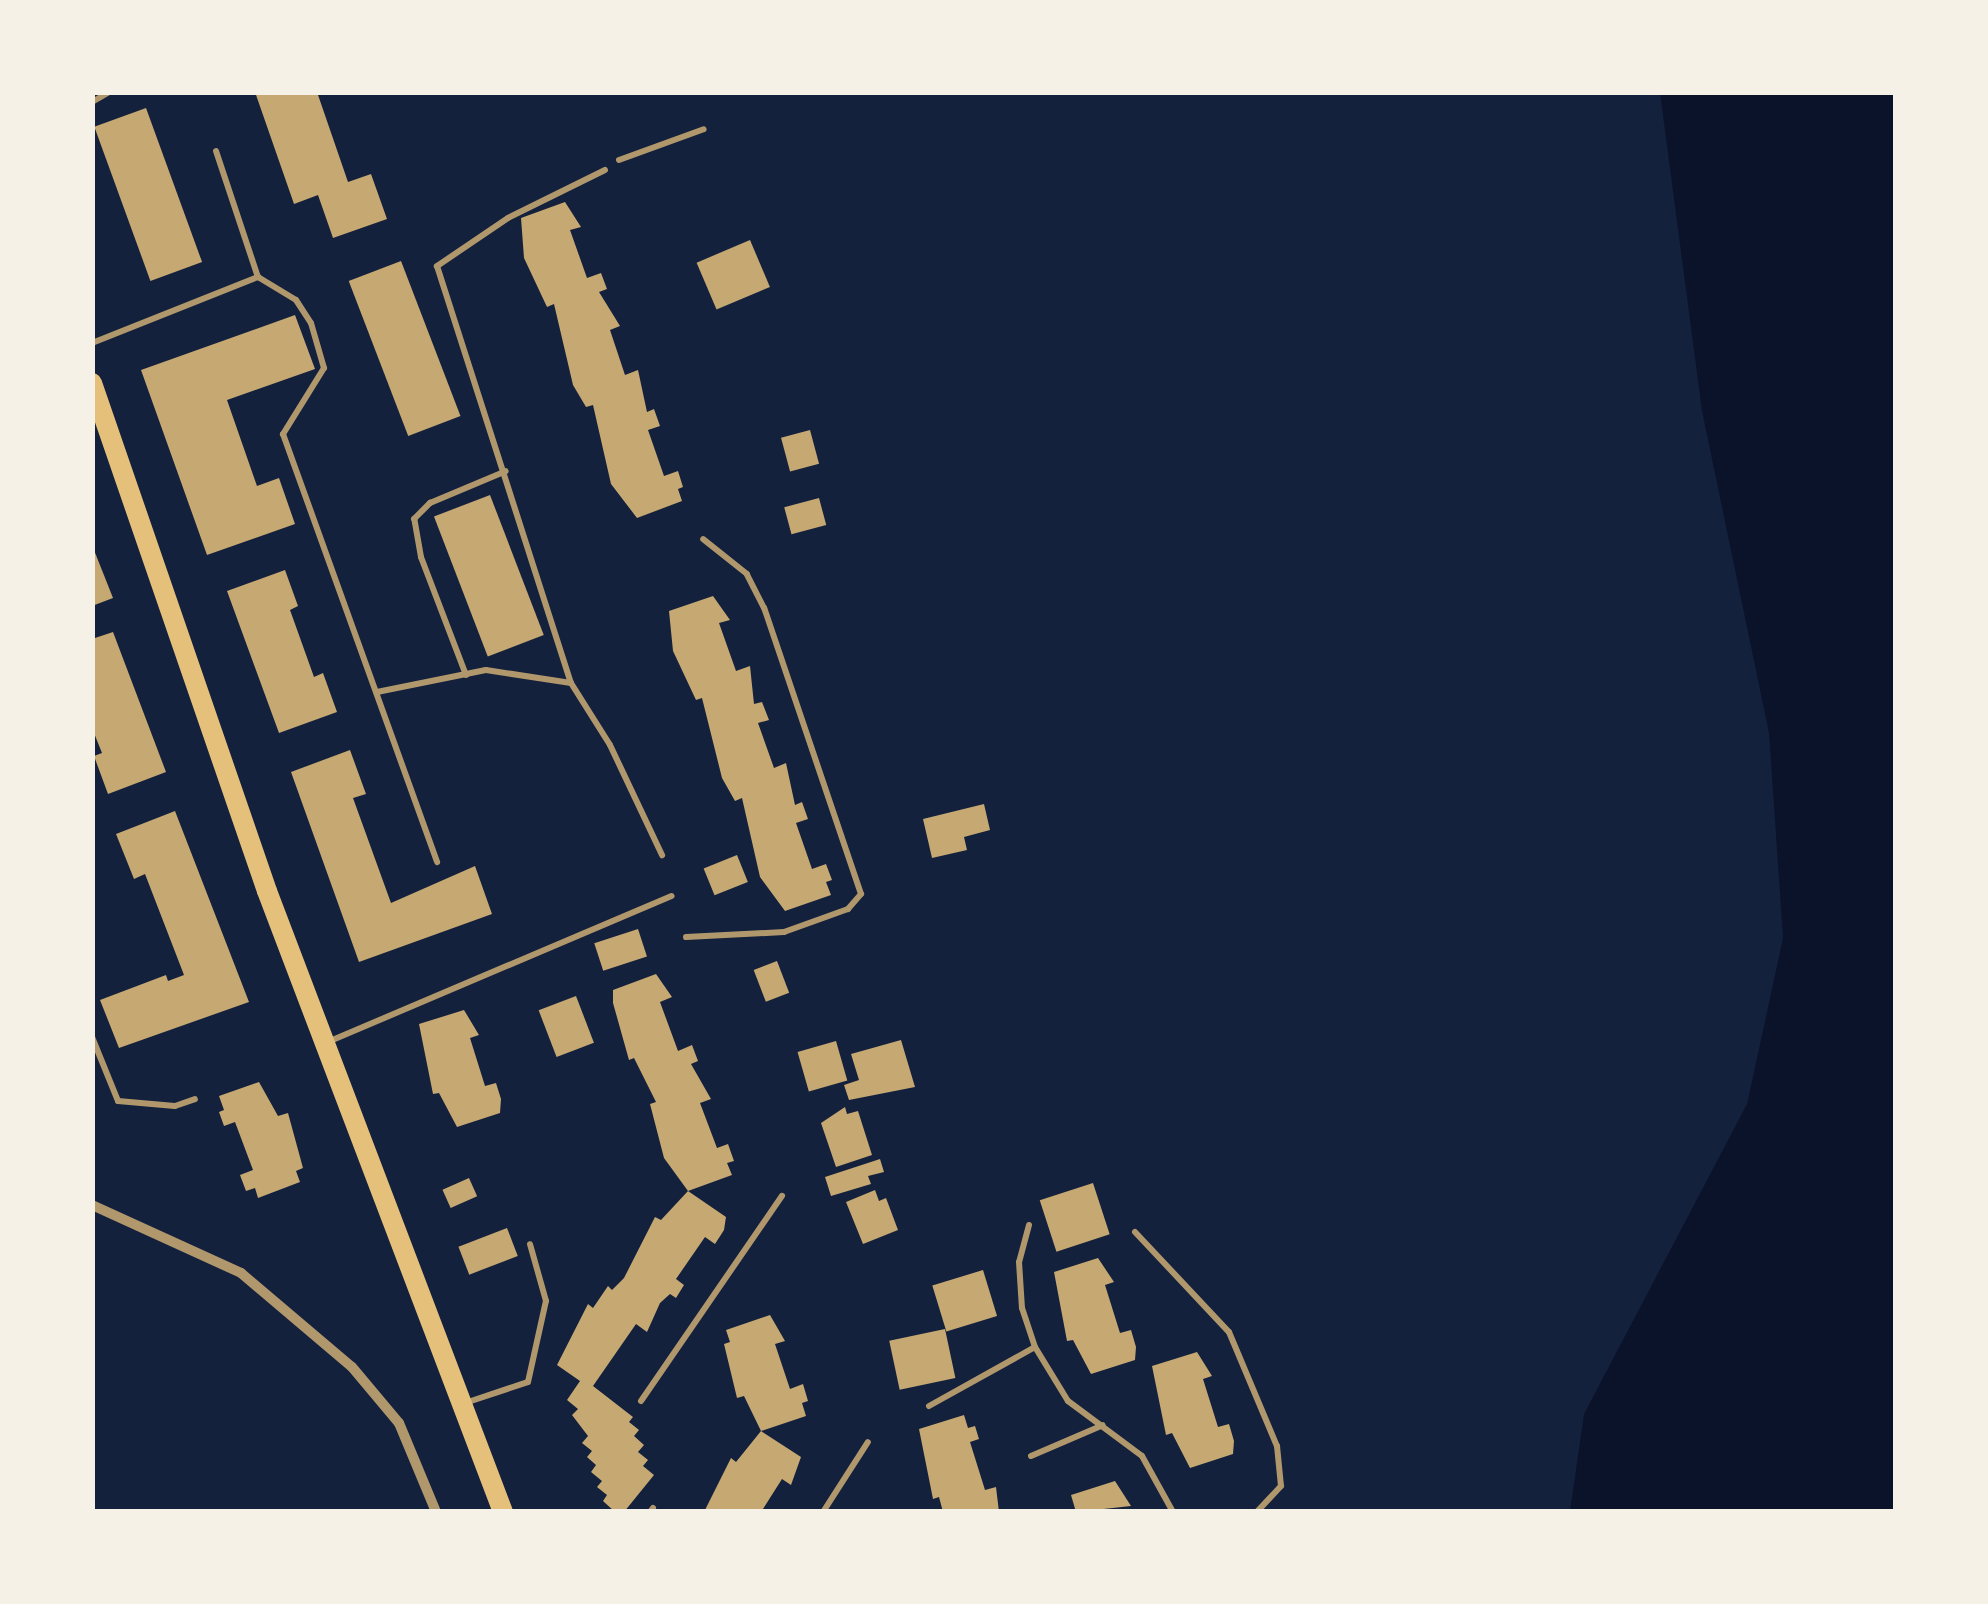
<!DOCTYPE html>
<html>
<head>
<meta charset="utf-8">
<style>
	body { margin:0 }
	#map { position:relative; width:1988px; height:1604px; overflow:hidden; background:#14213d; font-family:"Fira Sans Condensed",sans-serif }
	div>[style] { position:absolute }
	.water>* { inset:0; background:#0b132b }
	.building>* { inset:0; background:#c6a872; transform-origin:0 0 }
	.service>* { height:6px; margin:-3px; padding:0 3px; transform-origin:3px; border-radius:3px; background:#b1986c }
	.minor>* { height:10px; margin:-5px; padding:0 5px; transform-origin:5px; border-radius:5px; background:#b1986c }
	.primary>* { height:20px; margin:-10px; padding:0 10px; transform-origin:10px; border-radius:10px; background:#e5c07b }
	span { translate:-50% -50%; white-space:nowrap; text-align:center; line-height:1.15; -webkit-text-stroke:10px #f6f1e7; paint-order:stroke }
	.frame { position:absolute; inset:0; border:95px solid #f6f1e7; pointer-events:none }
</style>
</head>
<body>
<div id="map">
	<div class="water">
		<div style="clip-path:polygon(1660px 93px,1895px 93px,1895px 1511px,1570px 1511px,1584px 1414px,1747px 1104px,1783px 938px,1769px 733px,1702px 411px)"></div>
	</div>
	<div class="building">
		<div style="clip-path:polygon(255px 92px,317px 92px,348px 182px,371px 174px,387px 219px,333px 238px,318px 195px,294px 204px)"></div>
		<div style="left:146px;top:108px;width:164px;height:55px;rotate:70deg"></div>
		<div style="clip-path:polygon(565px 202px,581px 227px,570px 230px,587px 278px,601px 273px,607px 289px,599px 292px,620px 326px,610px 330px,625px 375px,638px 370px,647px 412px,654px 409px,660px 426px,648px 430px,664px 476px,678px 471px,683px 487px,678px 489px,682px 501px,637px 518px,611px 484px,593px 405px,586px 407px,573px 385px,554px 304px,547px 307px,524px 258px,521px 218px)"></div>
		<div style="left:750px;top:240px;width:51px;height:58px;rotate:67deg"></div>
		<div style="left:401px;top:261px;width:166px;height:56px;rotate:69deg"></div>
		<div style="clip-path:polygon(295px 315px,315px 369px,227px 400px,257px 486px,279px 478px,295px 524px,207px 555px,141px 370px)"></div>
		<div style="left:810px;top:430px;width:35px;height:30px;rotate:75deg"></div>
		<div style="left:490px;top:495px;width:150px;height:60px;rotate:69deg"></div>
		<div style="left:819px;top:498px;width:28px;height:36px;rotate:75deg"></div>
		<div style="clip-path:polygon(92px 545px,113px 598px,92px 606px)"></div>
		<div style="clip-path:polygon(285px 570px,298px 606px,290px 610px,314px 677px,323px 673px,337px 712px,279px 733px,227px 591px)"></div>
		<div style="clip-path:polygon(713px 596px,730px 620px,719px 623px,736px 671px,750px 666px,754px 704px,762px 702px,769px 720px,758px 723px,774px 768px,786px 763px,795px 805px,802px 802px,808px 819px,796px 823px,812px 869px,826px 864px,832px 880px,826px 882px,831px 895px,785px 911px,760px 877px,742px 798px,735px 801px,722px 778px,702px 698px,696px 700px,673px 651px,669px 611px)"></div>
		<div style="clip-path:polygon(113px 632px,166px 772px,108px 794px,94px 756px,102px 753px,92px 728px,92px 639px)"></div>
		<div style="clip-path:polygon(350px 750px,366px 794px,353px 798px,391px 903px,475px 866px,492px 914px,359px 962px,291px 772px)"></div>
		<div style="clip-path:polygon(984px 804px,990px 830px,964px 837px,967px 850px,932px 858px,923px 819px)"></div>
		<div style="clip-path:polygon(175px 811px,249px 1002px,119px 1048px,100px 1000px,166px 975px,168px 981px,184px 975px,145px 874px,134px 879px,116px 834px)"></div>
		<div style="left:737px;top:855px;width:29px;height:36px;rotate:68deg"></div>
		<div style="left:638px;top:929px;width:29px;height:46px;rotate:72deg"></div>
		<div style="left:777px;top:961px;width:34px;height:25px;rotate:69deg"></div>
		<div style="clip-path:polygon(656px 974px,672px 997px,660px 1002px,678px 1051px,692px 1045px,698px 1061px,691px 1064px,711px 1099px,700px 1103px,717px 1148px,728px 1144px,734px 1161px,727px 1163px,732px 1175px,688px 1191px,664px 1158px,650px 1104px,656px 1102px,634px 1058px,629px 1060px,613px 1003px,613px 990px)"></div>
		<div style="left:576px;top:996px;width:50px;height:40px;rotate:69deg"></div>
		<div style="clip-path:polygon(464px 1010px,479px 1035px,470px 1038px,485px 1086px,496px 1083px,501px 1099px,500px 1113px,457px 1127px,439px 1093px,433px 1094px,419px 1024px)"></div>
		<div style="clip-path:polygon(901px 1040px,915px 1087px,849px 1100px,844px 1085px,859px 1080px,851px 1054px)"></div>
		<div style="left:836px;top:1041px;width:41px;height:40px;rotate:74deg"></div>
		<div style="clip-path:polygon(259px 1082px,278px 1116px,288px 1113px,303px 1168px,296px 1171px,300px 1182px,258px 1198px,255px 1188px,246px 1191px,240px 1175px,253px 1170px,235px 1122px,224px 1126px,219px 1112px,224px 1110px,219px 1096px)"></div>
		<div style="clip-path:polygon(845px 1107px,847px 1114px,858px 1111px,872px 1155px,836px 1167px,821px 1123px)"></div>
		<div style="clip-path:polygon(880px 1159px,884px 1172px,868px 1176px,871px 1184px,831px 1196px,825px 1177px)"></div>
		<div style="left:469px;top:1178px;width:20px;height:29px;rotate:66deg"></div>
		<div style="left:1093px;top:1183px;width:54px;height:56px;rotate:72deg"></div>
		<div style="clip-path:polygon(875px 1190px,879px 1201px,886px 1198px,898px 1230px,863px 1244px,846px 1202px)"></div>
		<div style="clip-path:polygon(688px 1191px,726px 1217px,724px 1230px,715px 1244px,705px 1237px,676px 1279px,684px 1285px,676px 1298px,670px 1294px,660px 1303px,647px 1332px,636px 1324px,593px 1386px,633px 1417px,629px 1422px,639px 1430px,634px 1436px,644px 1445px,638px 1452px,648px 1460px,643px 1466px,654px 1475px,624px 1512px,615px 1512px,603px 1501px,607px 1495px,597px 1487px,602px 1481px,591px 1472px,596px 1465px,587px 1457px,592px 1451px,582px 1443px,588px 1436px,572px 1415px,578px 1409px,567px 1400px,580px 1381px,557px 1365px,588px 1304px,593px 1308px,608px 1286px,612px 1290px,624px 1278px,655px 1217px,661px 1220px)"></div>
		<div style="left:507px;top:1228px;width:30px;height:52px;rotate:69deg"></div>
		<div style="clip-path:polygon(1098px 1258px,1114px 1282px,1105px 1285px,1120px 1333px,1131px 1330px,1136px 1347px,1135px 1360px,1091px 1374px,1073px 1340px,1067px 1341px,1054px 1272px)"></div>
		<div style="left:983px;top:1270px;width:48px;height:53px;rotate:73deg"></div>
		<div style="clip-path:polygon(770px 1315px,785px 1341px,775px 1344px,790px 1389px,803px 1384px,808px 1401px,802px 1403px,806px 1416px,761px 1431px,744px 1396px,737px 1398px,724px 1344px,730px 1342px,726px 1330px)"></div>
		<div style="left:945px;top:1329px;width:50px;height:57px;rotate:78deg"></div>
		<div style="clip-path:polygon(1197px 1352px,1212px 1376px,1203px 1379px,1218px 1427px,1229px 1424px,1234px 1441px,1233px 1454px,1190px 1468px,1172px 1433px,1166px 1435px,1152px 1366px)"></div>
		<div style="clip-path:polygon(964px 1415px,968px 1428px,975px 1426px,979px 1439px,970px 1442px,985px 1490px,996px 1487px,999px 1512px,943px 1512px,939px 1497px,933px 1499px,919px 1429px)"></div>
		<div style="clip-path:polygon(761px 1431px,801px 1457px,791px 1485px,782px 1479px,761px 1512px,705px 1510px,731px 1458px,736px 1462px)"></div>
		<div style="clip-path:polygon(1115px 1481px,1131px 1506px,1076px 1512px,1071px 1495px)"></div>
	</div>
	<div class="service">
		<div style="left:92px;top:102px;width:20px;rotate:-30deg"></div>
		<div style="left:216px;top:151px;width:133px;rotate:71.6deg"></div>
		<div style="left:258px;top:277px;width:44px;rotate:31.2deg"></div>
		<div style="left:296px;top:300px;width:27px;rotate:57deg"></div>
		<div style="left:311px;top:323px;width:47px;rotate:73.9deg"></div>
		<div style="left:324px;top:368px;width:78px;rotate:121.8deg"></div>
		<div style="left:283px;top:434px;width:455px;rotate:70.2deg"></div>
		<div style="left:619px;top:160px;width:90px;rotate:-20deg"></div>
		<div style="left:605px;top:170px;width:108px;rotate:153.7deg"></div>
		<div style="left:508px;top:218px;width:86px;rotate:145.9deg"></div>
		<div style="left:437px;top:266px;width:438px;rotate:72.2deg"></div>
		<div style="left:571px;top:683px;width:73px;rotate:57.8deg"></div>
		<div style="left:610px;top:745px;width:122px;rotate:64.7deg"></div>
		<div style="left:92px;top:343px;width:179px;rotate:-21.7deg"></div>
		<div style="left:466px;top:675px;width:126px;rotate:-110.9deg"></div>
		<div style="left:421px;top:557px;width:39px;rotate:-100deg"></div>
		<div style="left:414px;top:519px;width:23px;rotate:-45deg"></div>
		<div style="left:430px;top:503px;width:82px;rotate:-22.8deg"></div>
		<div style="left:377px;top:692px;width:111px;rotate:-11.4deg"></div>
		<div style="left:486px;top:670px;width:86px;rotate:8.7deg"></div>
		<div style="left:686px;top:937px;width:98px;rotate:-2.9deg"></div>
		<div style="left:784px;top:932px;width:68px;rotate:-19.8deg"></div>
		<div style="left:848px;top:909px;width:20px;rotate:-49deg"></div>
		<div style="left:861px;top:894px;width:302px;rotate:-108.7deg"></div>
		<div style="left:764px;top:608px;width:38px;rotate:-117deg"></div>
		<div style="left:747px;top:574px;width:56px;rotate:-141.5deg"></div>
		<div style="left:92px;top:1037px;width:69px;rotate:67.9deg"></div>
		<div style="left:118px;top:1101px;width:57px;rotate:5deg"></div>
		<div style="left:175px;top:1106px;width:21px;rotate:-19deg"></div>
		<div style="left:330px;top:1041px;width:371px;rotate:-23deg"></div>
		<div style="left:1029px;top:1225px;width:38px;rotate:105deg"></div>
		<div style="left:1019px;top:1262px;width:46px;rotate:86.3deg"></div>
		<div style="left:1022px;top:1308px;width:41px;rotate:71.6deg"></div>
		<div style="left:1135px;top:1232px;width:137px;rotate:46.8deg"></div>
		<div style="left:1229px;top:1332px;width:124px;rotate:67.2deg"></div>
		<div style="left:1277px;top:1446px;width:40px;rotate:84.3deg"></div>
		<div style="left:1281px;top:1486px;width:35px;rotate:133deg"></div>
		<div style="left:641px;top:1401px;width:249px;rotate:-55.5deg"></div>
		<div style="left:465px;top:1403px;width:66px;rotate:-18.4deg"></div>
		<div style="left:528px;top:1382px;width:83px;rotate:-77.5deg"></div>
		<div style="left:546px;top:1301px;width:59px;rotate:-105.7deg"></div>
		<div style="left:929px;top:1406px;width:121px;rotate:-29.1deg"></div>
		<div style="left:1035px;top:1347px;width:63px;rotate:58.6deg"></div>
		<div style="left:1068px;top:1401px;width:92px;rotate:36.6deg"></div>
		<div style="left:1142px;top:1456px;width:64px;rotate:61deg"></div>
		<div style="left:1031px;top:1456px;width:78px;rotate:-23.3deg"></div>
		<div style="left:650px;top:1512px;width:5px;rotate:-53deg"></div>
		<div style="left:823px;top:1512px;width:83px;rotate:-57.3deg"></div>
	</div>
	<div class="minor">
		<div style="left:92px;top:1205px;width:164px;rotate:24.5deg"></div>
		<div style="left:241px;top:1273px;width:145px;rotate:40.3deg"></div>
		<div style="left:352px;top:1367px;width:73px;rotate:50deg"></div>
		<div style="left:399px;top:1423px;width:96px;rotate:67.4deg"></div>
	</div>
	<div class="primary">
		<div style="left:92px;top:383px;width:537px;rotate:70.99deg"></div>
		<div style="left:267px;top:891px;width:664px;rotate:69.19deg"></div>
	</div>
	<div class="frame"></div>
</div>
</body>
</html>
